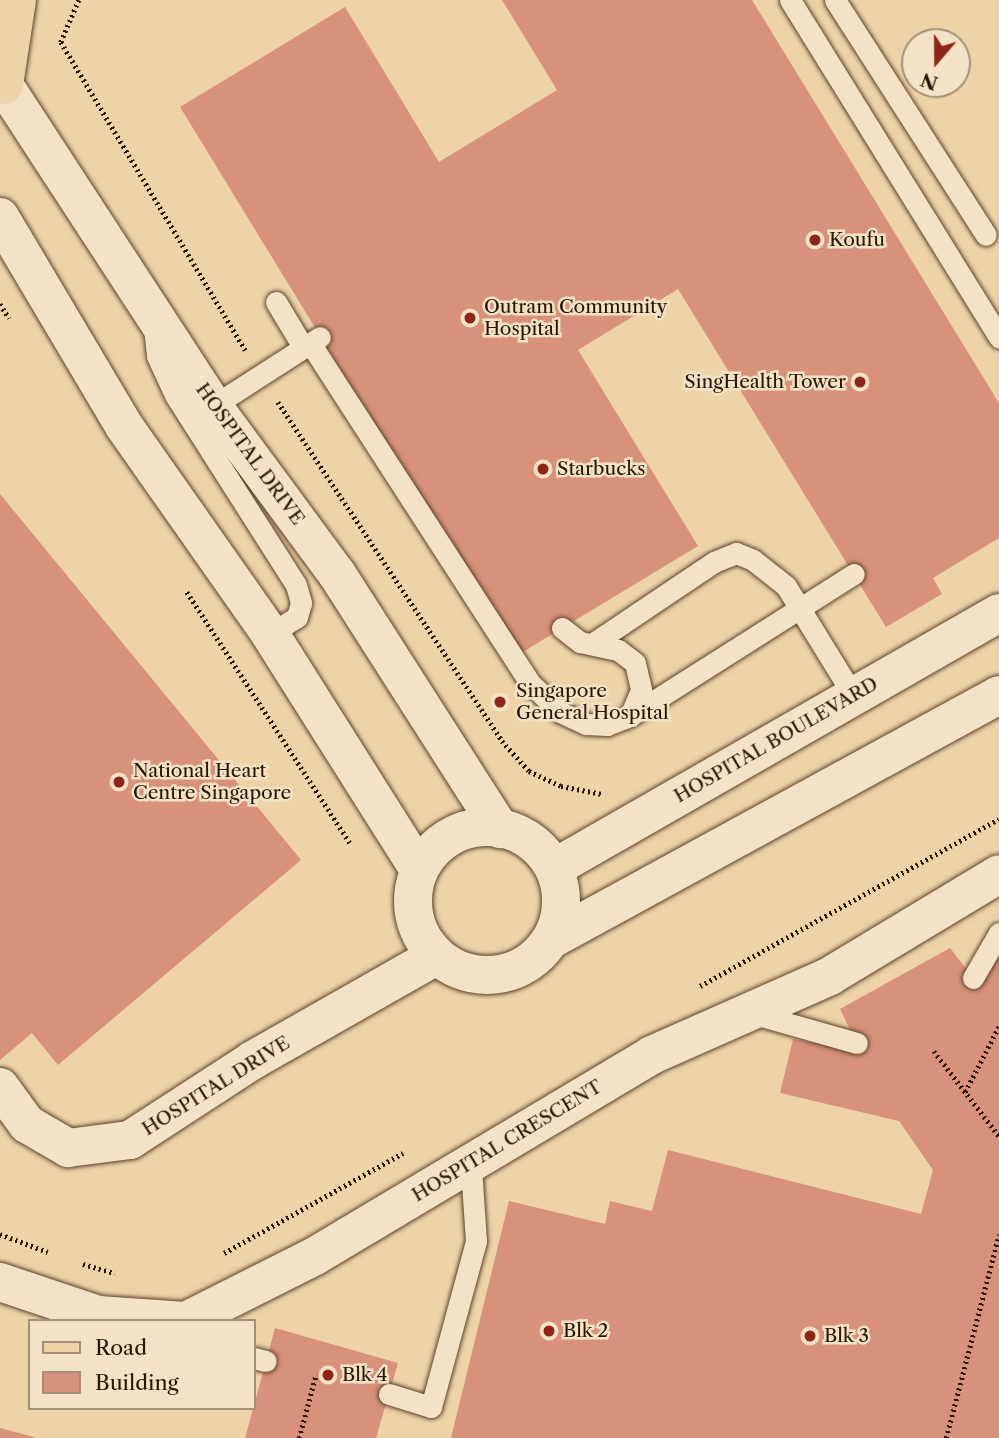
<!DOCTYPE html>
<html>
<head>
<meta charset="utf-8">
<style>
	body { margin:0 }
	#map { position:relative; width:999px; height:1438px; overflow:hidden; background:#eed3a9; font-family:"Libre Caslon Text",serif }
	div>[style] { position:absolute }
	.building>* { inset:0; background:#d8917b }
	.path>* { height:4.5px; margin-top:-2.25px; transform-origin:0; background:repeating-linear-gradient(90deg,#2b1500 0 2px,transparent 0 5.5px) }
	.roads { filter:drop-shadow(0 0 2px #5c442a) drop-shadow(0 0 2px #5c442a) }
	.service>* { height:21px; margin:-10.5px; padding:0 10.5px; transform-origin:10.5px; border-radius:10.5px; background:#f4e2c7 }
	.minor>* { height:38px; margin:-19px; padding:0 19px; transform-origin:19px; border-radius:19px; background:#f4e2c7 }
	.minor>.ring { margin:-19px; padding:0; box-sizing:content-box; background:none; border:38px solid #f4e2c7; border-radius:50% }
	.tertiary>* { height:38px; margin:-19px; padding:0 19px; transform-origin:19px; border-radius:19px; background:#f4e2c7 }
	.primary>* { height:38px; margin:-19px; padding:0 19px; transform-origin:19px; border-radius:19px; background:#eed3a9 }
	.dots>* { width:19px; height:19px; translate:-50% -50%; box-sizing:border-box; border:4px solid #f4e2c7; border-radius:50% }
	span { translate:-50% -50%; white-space:nowrap; text-align:center; line-height:1.15; -webkit-text-stroke:5px #f4e2c7; paint-order:stroke }
	.poi-label { font-size:19px; color:#2b1500 }
	.left { translate:0 -50%; text-align:left }
	.right { translate:-100% -50%; text-align:right }
	.street-label { font-size:19px; color:#2b1500 }
	.legend { position:absolute; left:28px; top:1319px; width:228px; height:91px; box-sizing:border-box; background:#f4e2c7; border:2px solid #a49077; margin:0; padding:9px 12px; list-style:none; font-size:21px; color:#2b1500 }
	.legend li { display:flex; align-items:center; gap:14px; height:35px }
	.legend b { width:35px; border:2px solid #a49077 }
	.north { position:absolute; left:901px; top:28px; width:70px; height:70px; box-sizing:border-box; background:#f4e2c7; border:2px solid #a49077; border-radius:50%; rotate:200deg; font-size:19px; font-weight:700; line-height:28px; text-align:center; color:#2b1500 }
	.north::after { content:''; display:block; margin:auto; width:24px; height:32px; background:#8f2418; clip-path:polygon(50% 0,100% 100%,50% 72%,0 100%) }
</style>
</head>
<body>
<div id="map">
	<div class="building">
		<div style="clip-path:polygon(502px 0,752px 0,999px 403px,999px 538px,933px 578px,942px 594px,886px 627px,678px 289px,578px 350px,698px 546px,516px 656px,180px 107px,345px 7px,439px 162px,557px 90px)"></div>
		<div style="clip-path:polygon(0 494px,301px 860px,58px 1065px,32px 1033px,0 1060px)"></div>
		<div style="clip-path:polygon(950px 948px,977px 983px,999px 952px,999px 1438px,451px 1438px,509px 1201px,605px 1224px,610px 1201px,652px 1211px,668px 1150px,921px 1214px,933px 1170px,899px 1121px,780px 1093px,793px 1039px,860px 1051px,840px 1009px)"></div>
		<div style="clip-path:polygon(275px 1328px,398px 1363px,376px 1438px,245px 1438px)"></div>
		<div style="clip-path:polygon(0 1428px,34px 1437px,34px 1438px,0 1438px)"></div>
	</div>
	<div class="path">
		<div style="left:79px;top:0;width:46px;rotate:113.2deg"></div>
		<div style="left:61px;top:42px;width:359px;rotate:59.1deg"></div>
		<div style="left:0;top:304px;width:17px;rotate:57deg"></div>
		<div style="left:278px;top:402px;width:406px;rotate:56.5deg"></div>
		<div style="left:502px;top:741px;width:40px;rotate:48deg"></div>
		<div style="left:529px;top:771px;width:35px;rotate:25deg"></div>
		<div style="left:561px;top:786px;width:42px;rotate:11deg"></div>
		<div style="left:187px;top:592px;width:299px;rotate:57deg"></div>
		<div style="left:700px;top:986px;width:342px;rotate:-29.2deg"></div>
		<div style="left:934px;top:1051px;width:107px;rotate:52.6deg"></div>
		<div style="left:965px;top:1092px;width:74px;rotate:-62.7deg"></div>
		<div style="left:0;top:1234px;width:51px;rotate:20.6deg"></div>
		<div style="left:224px;top:1253px;width:205px;rotate:-29.2deg"></div>
		<div style="left:83px;top:1264px;width:33px;rotate:16deg"></div>
		<div style="left:299px;top:1438px;width:66px;rotate:-75.1deg"></div>
		<div style="left:946px;top:1438px;width:210px;rotate:-75.4deg"></div>
	</div>
	<div class="roads">
		<div class="service">
			<div style="left:790px;top:0;width:397px;rotate:58.2deg"></div>
			<div style="left:835px;top:0;width:279px;rotate:57.3deg"></div>
			<div style="left:276px;top:302px;width:52px;rotate:59deg"></div>
			<div style="left:154px;top:327px;width:29px;rotate:84deg"></div>
			<div style="left:157px;top:356px;width:43px;rotate:65.2deg"></div>
			<div style="left:175px;top:395px;width:225px;rotate:57.5deg"></div>
			<div style="left:296px;top:585px;width:19px;rotate:74deg"></div>
			<div style="left:301px;top:603px;width:15px;rotate:106deg"></div>
			<div style="left:297px;top:617px;width:32px;rotate:148deg"></div>
			<div style="left:310px;top:343px;width:406px;rotate:57.1deg"></div>
			<div style="left:531px;top:684px;width:40px;rotate:44deg"></div>
			<div style="left:560px;top:712px;width:29px;rotate:25deg"></div>
			<div style="left:586px;top:724px;width:21px;rotate:3deg"></div>
			<div style="left:607px;top:725px;width:25px;rotate:-21deg"></div>
			<div style="left:630px;top:716px;width:265px;rotate:-32.4deg"></div>
			<div style="left:213px;top:406px;width:127px;rotate:-32.8deg"></div>
			<div style="left:562px;top:628px;width:23px;rotate:38deg"></div>
			<div style="left:580px;top:642px;width:39px;rotate:12deg"></div>
			<div style="left:618px;top:650px;width:21px;rotate:37deg"></div>
			<div style="left:635px;top:663px;width:28px;rotate:77deg"></div>
			<div style="left:641px;top:690px;width:28px;rotate:113deg"></div>
			<div style="left:592px;top:644px;width:147px;rotate:-33.9deg"></div>
			<div style="left:714px;top:562px;width:24px;rotate:-22deg"></div>
			<div style="left:736px;top:553px;width:18px;rotate:22deg"></div>
			<div style="left:753px;top:560px;width:42px;rotate:38.2deg"></div>
			<div style="left:786px;top:586px;width:128px;rotate:58.4deg"></div>
			<div style="left:973px;top:978px;width:52px;rotate:-60deg"></div>
			<div style="left:751px;top:1013px;width:110px;rotate:15.8deg"></div>
			<div style="left:254px;top:1358px;width:12px;rotate:14deg"></div>
			<div style="left:389px;top:1394px;width:44px;rotate:17.2deg"></div>
			<div style="left:431px;top:1407px;width:172px;rotate:-74.8deg"></div>
			<div style="left:476px;top:1241px;width:74px;rotate:-93.9deg"></div>
		</div>
		<div class="minor">
			<div style="left:0;top:79px;width:390px;rotate:56.9deg"></div>
			<div style="left:213px;top:406px;width:209px;rotate:53.6deg"></div>
			<div style="left:337px;top:574px;width:303px;rotate:57.4deg"></div>
			<div style="left:0;top:217px;width:243px;rotate:59.3deg"></div>
			<div style="left:124px;top:426px;width:254px;rotate:54.9deg"></div>
			<div style="left:270px;top:634px;width:279px;rotate:57.7deg"></div>
			<div class="ring" style="left:413px;top:827px;width:110px;height:110px"></div>
			<div style="left:0;top:1087px;width:46px;rotate:53.9deg"></div>
			<div style="left:27px;top:1124px;width:48px;rotate:30.3deg"></div>
			<div style="left:68px;top:1148px;width:63px;rotate:-7.4deg"></div>
			<div style="left:130px;top:1140px;width:147px;rotate:-33deg"></div>
			<div style="left:253px;top:1060px;width:210px;rotate:-29.6deg"></div>
			<div style="left:0;top:1282px;width:103px;rotate:18.6deg"></div>
			<div style="left:98px;top:1315px;width:88px;rotate:3.9deg"></div>
			<div style="left:186px;top:1321px;width:144px;rotate:-26.7deg"></div>
			<div style="left:315px;top:1256px;width:392px;rotate:-30.8deg"></div>
			<div style="left:652px;top:1055px;width:195px;rotate:-23.9deg"></div>
			<div style="left:830px;top:976px;width:197px;rotate:-31.1deg"></div>
		</div>
		<div class="tertiary">
			<div style="left:554px;top:868px;width:513px;rotate:-29.81deg"></div>
			<div style="left:552px;top:939px;width:509px;rotate:-28.63deg"></div>
		</div>
		<div class="primary">
			<div style="left:4px;top:85px;width:86px;rotate:-81.3deg"></div>
		</div>
	</div>
	<div class="dots">
		<div style="left:815px;top:240px;background:#8f2418"></div>
		<div style="left:470px;top:318px;background:#8f2418"></div>
		<div style="left:860px;top:382px;background:#8f2418"></div>
		<div style="left:543px;top:469px;background:#8f2418"></div>
		<div style="left:500px;top:702px;background:#8f2418"></div>
		<div style="left:119px;top:782px;background:#8f2418"></div>
		<div style="left:549px;top:1331px;background:#8f2418"></div>
		<div style="left:810px;top:1336px;background:#8f2418"></div>
		<div style="left:328px;top:1375px;background:#8f2418"></div>
	</div>
	<div class="poi-label">
		<span class="left" style="left:829px;top:240px">Koufu</span>
		<span class="left" style="left:484px;top:318px">Outram Community<br>Hospital</span>
		<span class="right" style="left:846px;top:382px">SingHealth Tower</span>
		<span class="left" style="left:557px;top:469px">Starbucks</span>
		<span class="left" style="left:516px;top:702px">Singapore<br>General Hospital</span>
		<span class="left" style="left:133px;top:782px">National Heart<br>Centre Singapore</span>
		<span class="left" style="left:563px;top:1331px">Blk 2</span>
		<span class="left" style="left:824px;top:1336px">Blk 3</span>
		<span class="left" style="left:342px;top:1375px">Blk 4</span>
	</div>
	<div class="street-label">
		<span style="left:250px;top:454px;rotate:54deg">HOSPITAL DRIVE</span>
		<span style="left:776px;top:740px;rotate:-30deg">HOSPITAL BOULEVARD</span>
		<span style="left:216px;top:1086px;rotate:-32deg">HOSPITAL DRIVE</span>
		<span style="left:507px;top:1141px;rotate:-31deg">HOSPITAL CRESCENT</span>
	</div>
	<ul class="legend">
	<li><b style="height:9px;background:#eed3a9"></b>Road</li>
	<li><b style="height:19px;background:#d8917b"></b>Building</li>
	</ul>
	<div class="north">N</div>
</div>
</body>
</html>
